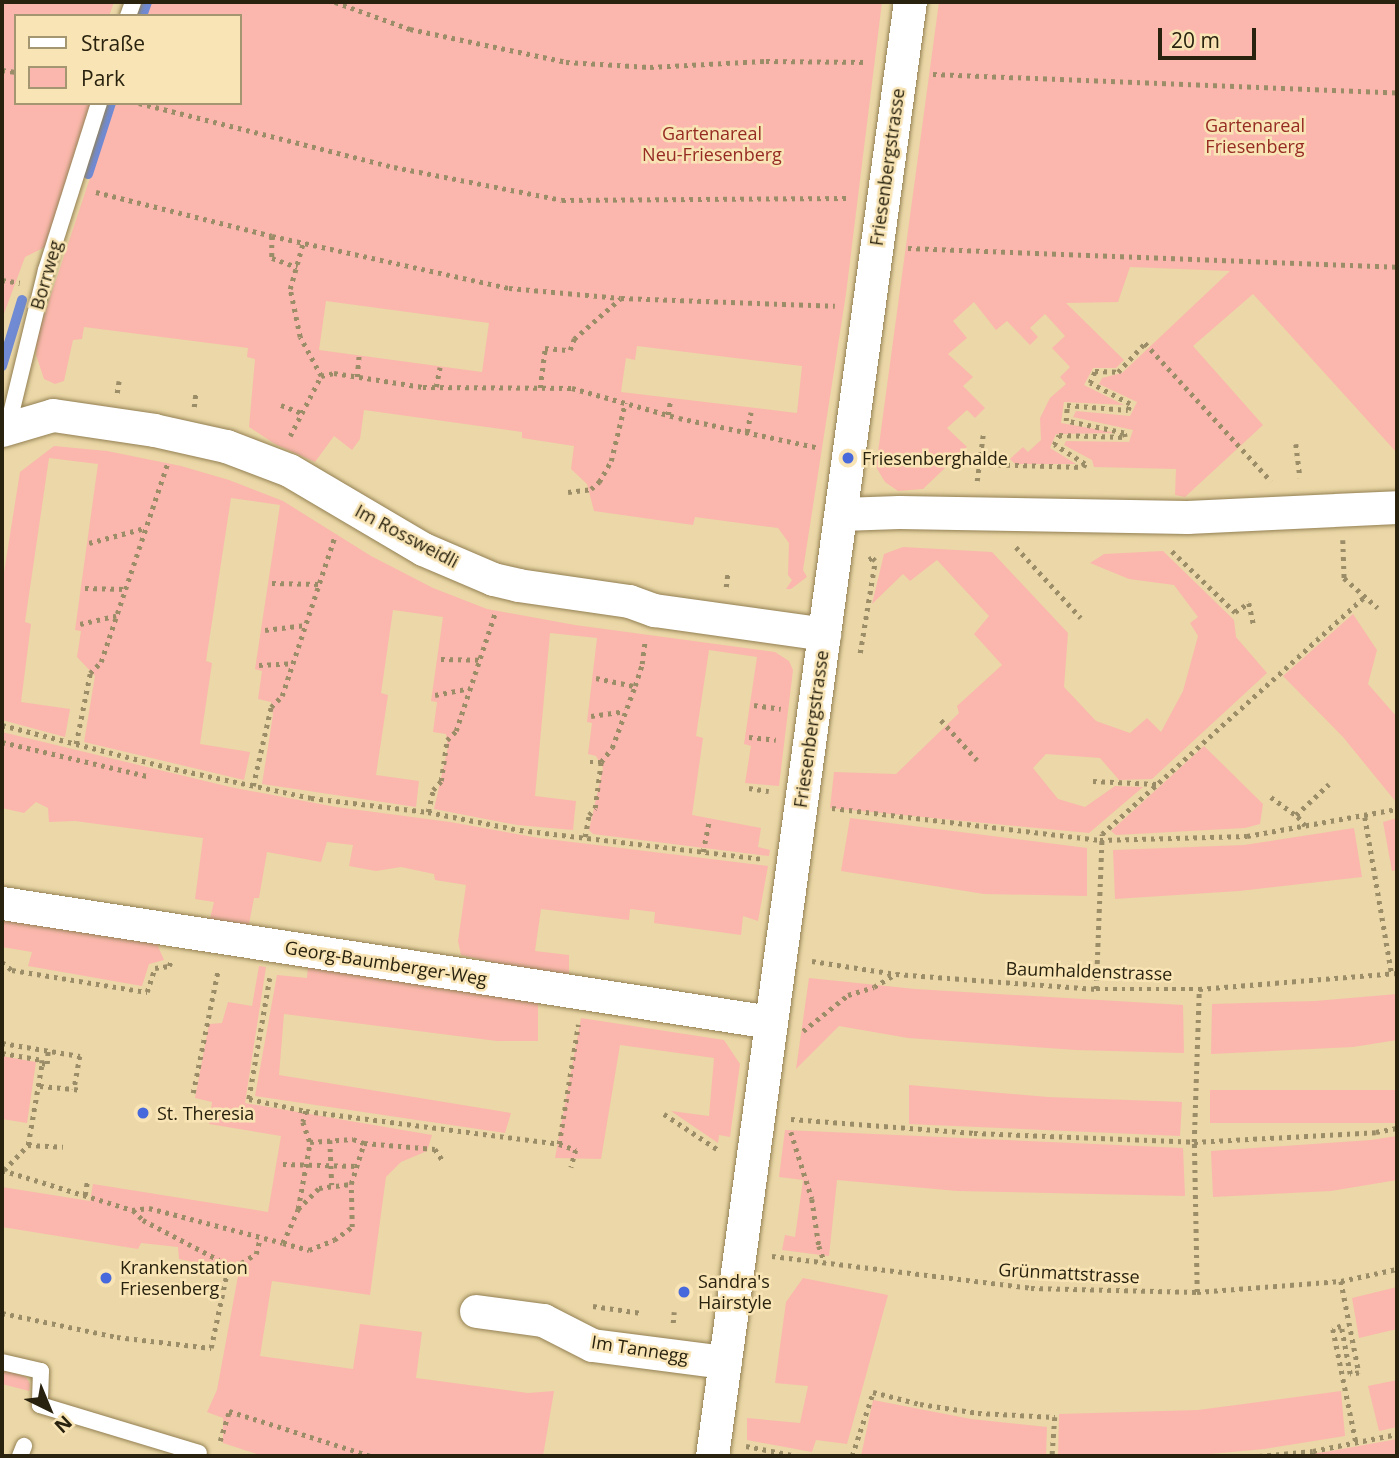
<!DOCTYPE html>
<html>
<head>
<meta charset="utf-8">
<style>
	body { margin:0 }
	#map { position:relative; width:1399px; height:1458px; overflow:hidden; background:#ebd7a7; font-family:"Open Sans",sans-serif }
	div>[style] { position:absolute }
	.green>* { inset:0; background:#fbb7ad; transform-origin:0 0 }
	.stream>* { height:10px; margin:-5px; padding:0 5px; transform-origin:5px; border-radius:5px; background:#708ad3 }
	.path>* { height:4.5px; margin-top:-2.25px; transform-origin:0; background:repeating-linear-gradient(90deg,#9c8d69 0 3.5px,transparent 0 8.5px) }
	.roads { filter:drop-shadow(0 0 2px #938053) drop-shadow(0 0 2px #938053) }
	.lane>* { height:16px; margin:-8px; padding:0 8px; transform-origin:8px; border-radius:8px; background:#fff }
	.street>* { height:33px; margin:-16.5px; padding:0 16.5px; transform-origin:16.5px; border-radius:16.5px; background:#fff }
	.dots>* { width:19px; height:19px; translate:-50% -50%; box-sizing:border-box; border:4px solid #f8e4b4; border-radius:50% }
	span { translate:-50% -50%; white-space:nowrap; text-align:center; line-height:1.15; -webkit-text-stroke:5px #f8e4b4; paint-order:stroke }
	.park-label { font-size:18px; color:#962b24 }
	.street-label { font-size:18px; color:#29220f }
	.poi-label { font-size:18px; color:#29220f }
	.left { translate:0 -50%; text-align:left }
	.frame { position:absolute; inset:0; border:4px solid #29220f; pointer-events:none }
	.legend { position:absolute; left:14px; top:14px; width:228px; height:91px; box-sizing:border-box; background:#f8e4b4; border:2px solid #a59672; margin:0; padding:9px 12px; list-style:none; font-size:21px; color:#29220f }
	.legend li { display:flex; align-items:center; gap:14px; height:35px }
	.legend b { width:35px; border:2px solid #a59672 }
	.north { position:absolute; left:14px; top:1374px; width:70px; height:70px; -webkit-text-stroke:5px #f8e4b4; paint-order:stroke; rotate:137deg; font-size:19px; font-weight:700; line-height:28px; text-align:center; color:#29220f }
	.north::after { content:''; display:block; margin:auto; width:24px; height:32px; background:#29220f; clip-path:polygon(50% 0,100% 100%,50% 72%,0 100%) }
	.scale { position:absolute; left:1158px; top:28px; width:98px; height:32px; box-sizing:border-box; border:4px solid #29220f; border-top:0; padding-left:9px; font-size:21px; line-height:24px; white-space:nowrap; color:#29220f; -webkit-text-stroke:5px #f8e4b4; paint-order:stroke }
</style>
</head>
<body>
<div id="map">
	<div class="green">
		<div style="clip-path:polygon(2px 2px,114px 2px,109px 16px,16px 16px,16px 103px,91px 103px,47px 246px,25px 257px,2px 319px)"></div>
		<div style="clip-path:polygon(evenodd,150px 2px,882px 2px,846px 294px,803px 570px,807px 577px,791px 589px,786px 589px,792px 580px,788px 575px,789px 543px,778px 528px,695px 517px,693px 525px,594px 511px,587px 484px,571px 469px,574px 446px,522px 438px,522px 432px,364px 410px,360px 439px,352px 450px,334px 436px,315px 462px,275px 444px,249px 427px,255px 359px,247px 357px,248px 348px,84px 327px,82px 339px,73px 340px,64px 381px,55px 384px,44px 379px,36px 355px,37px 337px,115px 103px,240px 103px,240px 16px,145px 16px,150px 2px,326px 301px,489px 323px,482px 372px,319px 350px,326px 301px,150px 2px,637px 346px,802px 366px,797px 413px,621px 392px,626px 358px,635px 360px,637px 346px)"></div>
		<div style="clip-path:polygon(939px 2px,1397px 2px,1397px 453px,1253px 294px,1193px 346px,1263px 425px,1185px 497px,1175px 495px,1176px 469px,1094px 467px,1092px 460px,1064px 445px,1066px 441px,1129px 442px,1133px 430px,1073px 417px,1076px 411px,1130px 416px,1137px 402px,1099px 384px,1102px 378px,1122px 373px,1230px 271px,1130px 267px,1118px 302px,1066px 303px,1124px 360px,1116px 368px,1093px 368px,1084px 385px,1124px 405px,1064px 402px,1061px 423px,1117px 433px,1056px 434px,1050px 448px,1076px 464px,1015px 464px,1010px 459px,1023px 447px,1028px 452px,1041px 440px,1040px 418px,1050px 398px,1066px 384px,1060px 377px,1070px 367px,1052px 348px,1065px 336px,1045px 314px,1030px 328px,1038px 337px,1030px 345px,1007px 321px,996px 330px,974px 302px,953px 321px,967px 338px,948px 354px,973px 377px,963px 386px,985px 408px,975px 418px,967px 410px,947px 428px,967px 447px,923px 489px,898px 491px,885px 482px,876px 467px)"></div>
		<div style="clip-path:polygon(54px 446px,107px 451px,181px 466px,229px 480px,283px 501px,371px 556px,433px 588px,487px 609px,575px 625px,775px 652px,789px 661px,793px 670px,779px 786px,745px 783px,751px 746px,744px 744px,757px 657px,709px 650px,696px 736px,703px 738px,692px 815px,761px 828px,758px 847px,770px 850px,769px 856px,593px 834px,589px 830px,603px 768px,596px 756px,588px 754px,592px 723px,587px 722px,597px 638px,550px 633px,535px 796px,576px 801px,573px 830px,517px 825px,434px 809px,448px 747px,446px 734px,433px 732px,437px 702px,431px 701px,443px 617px,393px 610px,381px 693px,388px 695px,376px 775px,419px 781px,416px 807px,262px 784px,273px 715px,271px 702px,258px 699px,262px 671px,255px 669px,280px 505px,231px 498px,206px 661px,212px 663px,200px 744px,250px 752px,244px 780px,84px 742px,95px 676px,77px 657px,81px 631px,75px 630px,98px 464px,49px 458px,25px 622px,31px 624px,21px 702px,70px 709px,65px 737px,2px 720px,2px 585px,20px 472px)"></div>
		<div style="clip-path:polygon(903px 547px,992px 552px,1068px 633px,1064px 687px,1096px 721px,1130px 733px,1147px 718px,1161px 732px,1183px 691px,1198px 636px,1190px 623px,1198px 617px,1174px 585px,1129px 579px,1090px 563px,1104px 554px,1163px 551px,1234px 620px,1236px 637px,1267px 673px,1152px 779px,1119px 780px,1100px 758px,1046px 754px,1033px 768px,1058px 799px,1085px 807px,1115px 786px,1143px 787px,1089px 833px,830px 808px,834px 772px,896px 774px,959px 713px,957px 706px,1002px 665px,974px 634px,989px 616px,937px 560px,910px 581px,903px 574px,872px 604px,884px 554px)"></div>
		<div style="clip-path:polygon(1353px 614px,1377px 650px,1368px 684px,1397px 717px,1396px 802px,1343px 737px,1283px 676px)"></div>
		<div style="clip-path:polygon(2px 732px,230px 787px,336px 807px,450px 822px,539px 838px,768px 866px,758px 921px,743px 916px,741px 935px,654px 923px,655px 912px,630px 909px,629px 920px,541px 909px,535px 951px,569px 955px,569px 979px,461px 955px,458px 941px,466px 885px,435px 880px,434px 874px,401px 867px,376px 871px,349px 866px,353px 845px,327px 842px,321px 862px,267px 852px,259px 898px,254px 898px,247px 935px,208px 927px,214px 902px,195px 899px,203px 838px,75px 821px,49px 822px,48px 808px,36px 802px,24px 813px,2px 808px)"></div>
		<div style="clip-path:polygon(1204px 746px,1263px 804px,1260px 824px,1245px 828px,1116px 835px,1111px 831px)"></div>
		<div style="clip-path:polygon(850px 818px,1087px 848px,1087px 896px,984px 894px,841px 871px)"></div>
		<div style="clip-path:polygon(1397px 818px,1397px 870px,1392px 871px,1383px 822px)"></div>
		<div style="clip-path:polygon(1354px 828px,1362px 877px,1239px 891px,1115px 899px,1113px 850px,1244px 845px)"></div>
		<div style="clip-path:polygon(2px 919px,157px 944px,164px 960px,149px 964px,142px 986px,28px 966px,32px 952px,2px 947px)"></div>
		<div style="clip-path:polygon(259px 966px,266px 967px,245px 1103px,432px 1135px,427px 1151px,401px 1162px,386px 1177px,370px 1295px,272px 1281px,260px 1356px,353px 1369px,360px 1324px,422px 1332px,416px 1378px,528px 1393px,554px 1391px,543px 1456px,263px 1456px,223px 1443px,223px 1418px,207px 1412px,217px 1390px,238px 1276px,218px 1267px,179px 1259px,178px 1247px,141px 1243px,138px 1249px,2px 1227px,2px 1187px,90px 1201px,93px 1184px,268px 1212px,281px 1136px,209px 1124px,212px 1102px,195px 1098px,209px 1024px,222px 1023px,228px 1002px,252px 1006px)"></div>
		<div style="clip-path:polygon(308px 967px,538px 999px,538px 1041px,497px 1041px,284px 1014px,279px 1075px,511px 1113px,505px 1133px,255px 1096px,277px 975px,307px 978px)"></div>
		<div style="clip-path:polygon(809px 978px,915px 989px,1183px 1005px,1184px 1053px,1076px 1050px,908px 1038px,839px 1026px,796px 1069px)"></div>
		<div style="clip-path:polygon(1397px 994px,1397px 1040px,1353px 1047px,1211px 1054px,1212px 1004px,1315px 1001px)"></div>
		<div style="clip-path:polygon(581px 1018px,724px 1040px,740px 1064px,730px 1137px,719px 1135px,718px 1143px,671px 1111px,709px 1116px,714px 1058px,620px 1045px,601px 1159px,555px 1158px)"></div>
		<div style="clip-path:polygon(2px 1056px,36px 1062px,27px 1123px,2px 1119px)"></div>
		<div style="clip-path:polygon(909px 1085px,1048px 1097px,1182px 1102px,1180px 1136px,909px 1124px)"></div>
		<div style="left:1397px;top:1090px;width:33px;height:187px;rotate:90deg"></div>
		<div style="clip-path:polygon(785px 1130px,1183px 1148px,1185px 1196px,957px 1191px,837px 1180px,829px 1256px,782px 1250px,785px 1235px,795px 1237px,803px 1180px,779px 1177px)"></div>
		<div style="clip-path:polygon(1397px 1136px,1397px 1180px,1331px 1191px,1213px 1197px,1211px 1151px,1371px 1140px)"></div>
		<div style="clip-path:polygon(803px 1278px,888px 1295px,847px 1444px,816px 1440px,812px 1452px,747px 1440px,747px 1418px,800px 1423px,808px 1386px,775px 1383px,786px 1302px)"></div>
		<div style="clip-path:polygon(1397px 1287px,1397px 1329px,1359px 1338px,1352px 1298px)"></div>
		<div style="clip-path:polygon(2px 1369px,26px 1377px,30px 1384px,29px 1391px,2px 1384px)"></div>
		<div style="clip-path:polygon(1397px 1380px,1397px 1427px,1379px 1431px,1368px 1386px)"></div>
		<div style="clip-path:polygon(1341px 1391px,1345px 1436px,1264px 1449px,1189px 1456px,1058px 1456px,1059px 1414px,1198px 1410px)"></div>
		<div style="clip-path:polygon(873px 1400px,971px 1419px,1047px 1427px,1046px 1456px,861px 1456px)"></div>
		<div style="clip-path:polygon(1397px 1439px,1397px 1456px,1298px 1456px,1331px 1451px)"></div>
	</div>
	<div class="stream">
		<div style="left:142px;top:16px;width:15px;rotate:-70deg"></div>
		<div style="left:88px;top:174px;width:75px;rotate:-72.1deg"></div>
		<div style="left:2px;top:366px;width:69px;rotate:-73.1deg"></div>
	</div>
	<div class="path">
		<div style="left:335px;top:2px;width:80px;rotate:19.8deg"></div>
		<div style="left:410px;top:29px;width:159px;rotate:11.9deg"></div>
		<div style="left:566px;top:62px;width:84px;rotate:3.4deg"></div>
		<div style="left:650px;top:67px;width:116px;rotate:-3deg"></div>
		<div style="left:766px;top:61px;width:102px;rotate:0.6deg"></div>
		<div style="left:2px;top:70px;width:14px;rotate:8deg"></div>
		<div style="left:933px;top:74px;width:464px;rotate:2.3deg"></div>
		<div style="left:139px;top:103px;width:263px;rotate:14.1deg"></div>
		<div style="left:394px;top:167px;width:171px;rotate:11.1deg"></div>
		<div style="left:562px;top:200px;width:287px;rotate:-0.4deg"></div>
		<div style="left:96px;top:192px;width:181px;rotate:14deg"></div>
		<div style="left:272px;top:236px;width:243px;rotate:12.4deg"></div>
		<div style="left:509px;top:288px;width:112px;rotate:5.1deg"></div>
		<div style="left:621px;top:298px;width:214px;rotate:2.1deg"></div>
		<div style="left:272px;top:236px;width:22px;rotate:90deg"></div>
		<div style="left:272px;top:258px;width:27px;rotate:20deg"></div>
		<div style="left:908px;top:248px;width:489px;rotate:2.2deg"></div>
		<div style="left:2px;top:280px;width:18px;rotate:9deg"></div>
		<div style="left:321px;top:376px;width:13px;rotate:-13deg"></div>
		<div style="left:334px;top:373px;width:90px;rotate:8.9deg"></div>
		<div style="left:423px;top:387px;width:149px;rotate:0.4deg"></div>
		<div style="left:572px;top:388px;width:111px;rotate:15.7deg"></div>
		<div style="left:679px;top:418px;width:140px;rotate:12deg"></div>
		<div style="left:357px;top:377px;width:21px;rotate:-85deg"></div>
		<div style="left:436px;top:387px;width:20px;rotate:-79deg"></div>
		<div style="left:540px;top:388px;width:40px;rotate:-82.9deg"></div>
		<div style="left:545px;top:348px;width:25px;rotate:5deg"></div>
		<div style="left:570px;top:350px;width:12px;rotate:-70deg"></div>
		<div style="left:574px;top:339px;width:61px;rotate:-41deg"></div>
		<div style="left:117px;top:393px;width:12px;rotate:-81deg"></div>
		<div style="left:281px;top:405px;width:22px;rotate:21deg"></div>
		<div style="left:194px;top:407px;width:16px;rotate:-83deg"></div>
		<div style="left:668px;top:415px;width:13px;rotate:-81deg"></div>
		<div style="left:747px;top:432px;width:20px;rotate:-79deg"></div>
		<div style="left:290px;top:436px;width:68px;rotate:-62.7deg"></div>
		<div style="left:321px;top:376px;width:44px;rotate:-118.3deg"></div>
		<div style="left:300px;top:337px;width:49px;rotate:-101.8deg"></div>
		<div style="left:290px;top:289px;width:48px;rotate:-74.2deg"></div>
		<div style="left:1296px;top:444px;width:34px;rotate:83deg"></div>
		<div style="left:981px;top:464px;width:102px;rotate:1.7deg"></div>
		<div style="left:1083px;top:467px;width:4px;rotate:-56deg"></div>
		<div style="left:1085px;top:464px;width:36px;rotate:-148deg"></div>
		<div style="left:1054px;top:445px;width:11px;rotate:-63deg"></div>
		<div style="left:1059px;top:435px;width:66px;rotate:1.7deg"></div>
		<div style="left:1125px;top:437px;width:4px;rotate:-104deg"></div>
		<div style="left:1124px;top:433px;width:59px;rotate:-168.3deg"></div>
		<div style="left:1066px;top:421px;width:16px;rotate:-86deg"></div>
		<div style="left:1067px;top:405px;width:61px;rotate:4.7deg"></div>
		<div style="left:1128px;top:410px;width:6px;rotate:-72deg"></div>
		<div style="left:1130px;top:404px;width:45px;rotate:-152.3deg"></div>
		<div style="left:1090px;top:383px;width:13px;rotate:-67deg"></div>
		<div style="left:1095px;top:371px;width:23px;rotate:2deg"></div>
		<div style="left:1118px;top:372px;width:40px;rotate:-47deg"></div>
		<div style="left:1145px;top:343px;width:187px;rotate:47.6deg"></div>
		<div style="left:977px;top:481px;width:46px;rotate:-82.6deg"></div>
		<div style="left:568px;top:492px;width:23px;rotate:-7deg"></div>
		<div style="left:591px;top:489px;width:11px;rotate:-41deg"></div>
		<div style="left:599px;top:482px;width:24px;rotate:-60deg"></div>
		<div style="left:611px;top:461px;width:60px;rotate:-76.4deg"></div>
		<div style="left:1343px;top:540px;width:38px;rotate:88deg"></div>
		<div style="left:1344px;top:578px;width:45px;rotate:41.4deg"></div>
		<div style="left:89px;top:543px;width:58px;rotate:-15deg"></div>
		<div style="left:1016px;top:547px;width:96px;rotate:47.5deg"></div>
		<div style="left:1172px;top:551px;width:88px;rotate:44.1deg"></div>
		<div style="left:1235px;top:612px;width:17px;rotate:-33deg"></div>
		<div style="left:1249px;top:603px;width:24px;rotate:78deg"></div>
		<div style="left:272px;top:583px;width:47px;rotate:1.2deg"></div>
		<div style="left:726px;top:587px;width:16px;rotate:-83deg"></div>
		<div style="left:85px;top:588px;width:40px;rotate:1.4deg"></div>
		<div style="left:80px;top:624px;width:37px;rotate:-13deg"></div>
		<div style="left:265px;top:630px;width:41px;rotate:-7deg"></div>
		<div style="left:860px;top:653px;width:93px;rotate:-80.7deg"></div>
		<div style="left:875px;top:561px;width:4px;rotate:-135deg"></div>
		<div style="left:872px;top:558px;width:5px;rotate:143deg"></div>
		<div style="left:441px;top:659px;width:39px;rotate:1deg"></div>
		<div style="left:259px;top:665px;width:34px;rotate:-3deg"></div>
		<div style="left:596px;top:678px;width:40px;rotate:12deg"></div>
		<div style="left:435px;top:695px;width:36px;rotate:-11deg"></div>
		<div style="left:754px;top:705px;width:27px;rotate:8deg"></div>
		<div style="left:591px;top:716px;width:34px;rotate:-8deg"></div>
		<div style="left:941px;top:720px;width:54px;rotate:48deg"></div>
		<div style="left:2px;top:725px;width:179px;rotate:14.3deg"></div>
		<div style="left:175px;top:769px;width:139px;rotate:12deg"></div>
		<div style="left:311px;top:798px;width:118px;rotate:6.8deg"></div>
		<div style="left:428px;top:812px;width:94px;rotate:11.1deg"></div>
		<div style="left:520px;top:830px;width:244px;rotate:6.8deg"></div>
		<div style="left:749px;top:737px;width:27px;rotate:6deg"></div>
		<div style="left:2px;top:742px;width:149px;rotate:13.2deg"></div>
		<div style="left:76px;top:744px;width:72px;rotate:-78.8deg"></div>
		<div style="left:90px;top:673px;width:16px;rotate:-45deg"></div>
		<div style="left:101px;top:662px;width:208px;rotate:-71.5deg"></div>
		<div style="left:590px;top:762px;width:11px"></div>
		<div style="left:1093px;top:781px;width:64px;rotate:2.7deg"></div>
		<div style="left:253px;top:786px;width:81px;rotate:-77.2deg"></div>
		<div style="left:271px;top:707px;width:16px;rotate:-45deg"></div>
		<div style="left:282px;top:696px;width:169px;rotate:-71.7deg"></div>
		<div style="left:749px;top:788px;width:20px;rotate:9deg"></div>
		<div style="left:1271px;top:797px;width:31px;rotate:36deg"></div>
		<div style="left:832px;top:808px;width:270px;rotate:6.8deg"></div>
		<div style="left:1100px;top:840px;width:147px;rotate:-1.6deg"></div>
		<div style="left:1247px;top:836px;width:152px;rotate:-10.2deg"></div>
		<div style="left:428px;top:812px;width:23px;rotate:-77deg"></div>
		<div style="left:433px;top:790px;width:12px;rotate:-48deg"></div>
		<div style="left:441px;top:781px;width:41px;rotate:-81.7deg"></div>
		<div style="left:447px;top:740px;width:13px;rotate:-45deg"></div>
		<div style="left:456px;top:731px;width:124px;rotate:-71.7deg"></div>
		<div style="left:1365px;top:817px;width:160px;rotate:80.3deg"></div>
		<div style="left:1305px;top:826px;width:14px;rotate:-129deg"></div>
		<div style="left:1296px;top:815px;width:45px;rotate:-43.2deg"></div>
		<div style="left:585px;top:837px;width:22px;rotate:-80deg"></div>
		<div style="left:589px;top:815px;width:9px;rotate:-49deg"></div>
		<div style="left:595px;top:808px;width:46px;rotate:-82.6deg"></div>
		<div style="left:601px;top:762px;width:18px;rotate:-52deg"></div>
		<div style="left:612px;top:748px;width:66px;rotate:-69.6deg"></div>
		<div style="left:635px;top:686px;width:23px;rotate:-72deg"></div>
		<div style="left:642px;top:664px;width:24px;rotate:-83deg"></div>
		<div style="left:703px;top:852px;width:32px;rotate:-79deg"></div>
		<div style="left:812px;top:961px;width:85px;rotate:8.8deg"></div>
		<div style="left:896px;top:974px;width:201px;rotate:4.3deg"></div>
		<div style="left:1096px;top:989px;width:103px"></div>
		<div style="left:1199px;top:989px;width:199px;rotate:-4.6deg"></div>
		<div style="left:2px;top:962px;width:13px;rotate:39deg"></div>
		<div style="left:12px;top:970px;width:137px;rotate:9.3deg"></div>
		<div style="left:147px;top:992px;width:25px;rotate:-72deg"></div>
		<div style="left:155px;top:968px;width:14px;rotate:-8deg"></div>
		<div style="left:169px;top:966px;width:5px;rotate:-68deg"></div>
		<div style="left:270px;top:978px;width:123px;rotate:99.8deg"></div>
		<div style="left:249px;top:1099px;width:58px;rotate:11.9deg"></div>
		<div style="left:306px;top:1111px;width:255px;rotate:7.4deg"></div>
		<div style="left:559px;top:1144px;width:121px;rotate:-80.9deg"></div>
		<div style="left:1096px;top:989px;width:155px;rotate:-87.8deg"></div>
		<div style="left:1102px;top:834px;width:352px;rotate:-42.1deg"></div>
		<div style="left:803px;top:1031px;width:58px;rotate:-38.7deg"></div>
		<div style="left:848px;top:995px;width:27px;rotate:-17deg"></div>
		<div style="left:874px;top:987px;width:26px;rotate:-31deg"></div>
		<div style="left:2px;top:1043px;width:79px;rotate:9.5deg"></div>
		<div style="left:80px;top:1056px;width:34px;rotate:100deg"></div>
		<div style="left:74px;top:1089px;width:6px;rotate:9deg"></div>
		<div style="left:2px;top:1053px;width:41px;rotate:9.9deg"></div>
		<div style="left:42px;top:1060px;width:3px;rotate:90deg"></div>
		<div style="left:42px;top:1063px;width:5px;rotate:11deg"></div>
		<div style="left:47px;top:1064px;width:13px;rotate:-86deg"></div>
		<div style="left:40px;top:1086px;width:34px;rotate:5deg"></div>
		<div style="left:193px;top:1093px;width:126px;rotate:-78.5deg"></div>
		<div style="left:306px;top:1111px;width:11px;rotate:105deg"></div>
		<div style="left:303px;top:1122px;width:21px;rotate:71deg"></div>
		<div style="left:310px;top:1142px;width:43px;rotate:-4deg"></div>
		<div style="left:353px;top:1139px;width:12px;rotate:20deg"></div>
		<div style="left:664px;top:1114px;width:67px;rotate:33.5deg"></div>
		<div style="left:791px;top:1119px;width:184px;rotate:4.4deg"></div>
		<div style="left:974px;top:1133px;width:220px;rotate:2.3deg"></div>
		<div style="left:1194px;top:1142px;width:182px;rotate:-3.1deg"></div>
		<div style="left:1376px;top:1132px;width:21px;rotate:-11deg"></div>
		<div style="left:791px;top:1132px;width:70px;rotate:72.6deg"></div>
		<div style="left:812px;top:1199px;width:48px;rotate:81.5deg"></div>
		<div style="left:819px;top:1246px;width:18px;rotate:71deg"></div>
		<div style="left:330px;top:1140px;width:45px;rotate:87.5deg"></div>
		<div style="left:559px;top:1144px;width:18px;rotate:19deg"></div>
		<div style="left:576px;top:1150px;width:18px;rotate:106deg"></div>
		<div style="left:28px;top:1145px;width:35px;rotate:3deg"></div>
		<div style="left:283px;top:1164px;width:74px;rotate:1.5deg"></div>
		<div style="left:2px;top:1170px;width:136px;rotate:17.1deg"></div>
		<div style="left:132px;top:1210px;width:17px;rotate:-7deg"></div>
		<div style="left:149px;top:1208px;width:138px;rotate:14.6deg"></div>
		<div style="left:283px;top:1243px;width:37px;rotate:-66deg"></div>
		<div style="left:298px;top:1209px;width:30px;rotate:-45deg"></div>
		<div style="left:319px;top:1188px;width:32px;rotate:-7deg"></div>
		<div style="left:351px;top:1184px;width:43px;rotate:-72.4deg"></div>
		<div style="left:364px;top:1143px;width:71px;rotate:4.8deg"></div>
		<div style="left:435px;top:1149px;width:14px;rotate:56deg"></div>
		<div style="left:4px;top:1170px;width:35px;rotate:-46deg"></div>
		<div style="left:28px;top:1145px;width:83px;rotate:-80.3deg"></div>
		<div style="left:85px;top:1195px;width:13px;rotate:-81deg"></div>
		<div style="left:298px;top:1209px;width:68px;rotate:-79.8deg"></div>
		<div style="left:133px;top:1210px;width:14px;rotate:45deg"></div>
		<div style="left:143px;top:1220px;width:86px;rotate:27.8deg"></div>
		<div style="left:219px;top:1260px;width:14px;rotate:56deg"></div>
		<div style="left:283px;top:1243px;width:27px;rotate:15deg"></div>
		<div style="left:309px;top:1250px;width:27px;rotate:-22deg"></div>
		<div style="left:334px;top:1240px;width:22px;rotate:-36deg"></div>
		<div style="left:352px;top:1227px;width:43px;rotate:-91.3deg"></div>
		<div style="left:772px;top:1256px;width:261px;rotate:7deg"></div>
		<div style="left:1031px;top:1288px;width:166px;rotate:1.4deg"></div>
		<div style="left:1197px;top:1292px;width:144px;rotate:-4.4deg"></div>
		<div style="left:1341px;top:1281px;width:57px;rotate:-12.1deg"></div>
		<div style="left:1341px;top:1281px;width:94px;rotate:78.9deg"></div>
		<div style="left:1359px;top:1373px;width:9px;rotate:174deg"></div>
		<div style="left:1350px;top:1374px;width:49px;rotate:-100.6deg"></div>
		<div style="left:1341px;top:1326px;width:9px;rotate:159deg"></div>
		<div style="left:1333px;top:1329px;width:115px;rotate:78.5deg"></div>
		<div style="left:1197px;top:1292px;width:150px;rotate:-91.1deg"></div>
		<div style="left:1194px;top:1142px;width:153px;rotate:-88.1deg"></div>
		<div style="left:593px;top:1306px;width:49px;rotate:8.3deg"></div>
		<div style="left:2px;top:1313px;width:117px;rotate:11.8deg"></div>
		<div style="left:117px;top:1337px;width:95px;rotate:6.7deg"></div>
		<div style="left:211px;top:1348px;width:78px;rotate:-78.1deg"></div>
		<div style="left:227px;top:1272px;width:34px;rotate:-32deg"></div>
		<div style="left:256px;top:1254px;width:16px;rotate:-76deg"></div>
		<div style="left:673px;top:1323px;width:11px;rotate:-85deg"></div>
		<div style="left:220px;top:1441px;width:31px;rotate:-73deg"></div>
		<div style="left:229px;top:1411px;width:149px;rotate:17.6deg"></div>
		<div style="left:746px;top:1446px;width:52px;rotate:11.1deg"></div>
		<div style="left:852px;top:1456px;width:67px;rotate:-71.8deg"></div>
		<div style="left:873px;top:1392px;width:49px;rotate:14.3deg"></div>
		<div style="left:920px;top:1404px;width:59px;rotate:8.8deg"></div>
		<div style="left:978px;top:1413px;width:77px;rotate:3deg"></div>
		<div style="left:1055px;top:1417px;width:39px;rotate:94deg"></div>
		<div style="left:1259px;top:1456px;width:54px;rotate:-5.3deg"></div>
		<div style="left:1312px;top:1456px;width:5px;rotate:-79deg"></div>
		<div style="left:1313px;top:1451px;width:86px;rotate:-11.4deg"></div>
	</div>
	<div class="roads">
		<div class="lane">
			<div style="left:128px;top:16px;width:15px;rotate:-70deg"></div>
			<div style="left:7px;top:430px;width:165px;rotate:-76.3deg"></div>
			<div style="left:46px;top:270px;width:175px;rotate:-72.4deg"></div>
			<div style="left:2px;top:1362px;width:40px;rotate:13deg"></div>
			<div style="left:41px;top:1371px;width:34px;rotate:92deg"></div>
			<div style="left:40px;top:1405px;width:166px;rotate:16.8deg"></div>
			<div style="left:20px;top:1456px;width:11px;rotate:-68deg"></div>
		</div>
		<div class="street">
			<div style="left:2px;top:430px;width:53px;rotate:-16.4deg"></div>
			<div style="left:53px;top:415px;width:102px;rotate:8.4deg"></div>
			<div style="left:154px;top:430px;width:74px;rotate:12.5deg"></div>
			<div style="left:226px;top:446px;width:67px;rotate:20.9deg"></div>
			<div style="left:289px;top:470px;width:156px;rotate:30.5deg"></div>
			<div style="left:423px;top:549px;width:76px;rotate:23.2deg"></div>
			<div style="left:493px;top:579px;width:26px;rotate:13deg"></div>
			<div style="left:518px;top:585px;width:112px;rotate:8.2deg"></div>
			<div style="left:629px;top:601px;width:27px;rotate:20deg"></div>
			<div style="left:654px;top:610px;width:172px;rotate:8deg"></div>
			<div style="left:841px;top:514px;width:58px;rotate:-2deg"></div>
			<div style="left:899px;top:512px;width:288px;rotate:1deg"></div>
			<div style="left:1187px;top:517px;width:210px;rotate:-2.7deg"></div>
			<div style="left:2px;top:903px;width:778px;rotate:8.8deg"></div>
			<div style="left:476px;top:1311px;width:68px;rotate:7.7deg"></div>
			<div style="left:543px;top:1320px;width:55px;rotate:27deg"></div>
			<div style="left:592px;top:1345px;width:134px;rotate:7.3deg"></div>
			<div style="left:712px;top:1456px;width:1467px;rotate:-82.25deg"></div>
		</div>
	</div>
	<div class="dots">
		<div style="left:848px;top:458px;background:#4769dc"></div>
		<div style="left:143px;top:1113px;background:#4769dc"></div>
		<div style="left:106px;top:1278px;background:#4769dc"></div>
		<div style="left:684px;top:1292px;background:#4769dc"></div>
	</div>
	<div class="park-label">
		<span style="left:1255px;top:136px">Gartenareal<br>Friesenberg</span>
		<span style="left:712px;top:144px">Gartenareal<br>Neu-Friesenberg</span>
	</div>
	<div class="street-label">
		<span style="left:887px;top:167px;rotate:-82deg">Friesenbergstrasse</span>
		<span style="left:46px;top:275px;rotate:-74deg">Borrweg</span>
		<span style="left:407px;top:536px;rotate:28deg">Im Rossweidli</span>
		<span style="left:811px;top:729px;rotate:-82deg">Friesenbergstrasse</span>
		<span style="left:386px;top:963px;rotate:9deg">Georg-Baumberger-Weg</span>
		<span style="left:1089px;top:971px;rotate:2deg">Baumhaldenstrasse</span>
		<span style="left:1069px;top:1273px;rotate:3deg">Grünmattstrasse</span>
		<span style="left:640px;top:1349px;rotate:9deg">Im Tannegg</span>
	</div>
	<div class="poi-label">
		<span class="left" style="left:862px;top:458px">Friesenberghalde</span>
		<span class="left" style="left:157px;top:1113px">St. Theresia</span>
		<span class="left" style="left:120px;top:1278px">Krankenstation<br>Friesenberg</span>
		<span class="left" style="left:698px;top:1292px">Sandra's<br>Hairstyle</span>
	</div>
	<div class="frame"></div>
	<ul class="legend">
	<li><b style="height:9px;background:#fff"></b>Straße</li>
	<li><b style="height:19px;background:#fbb7ad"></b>Park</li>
	</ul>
	<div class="north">N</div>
	<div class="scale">20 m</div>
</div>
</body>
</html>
